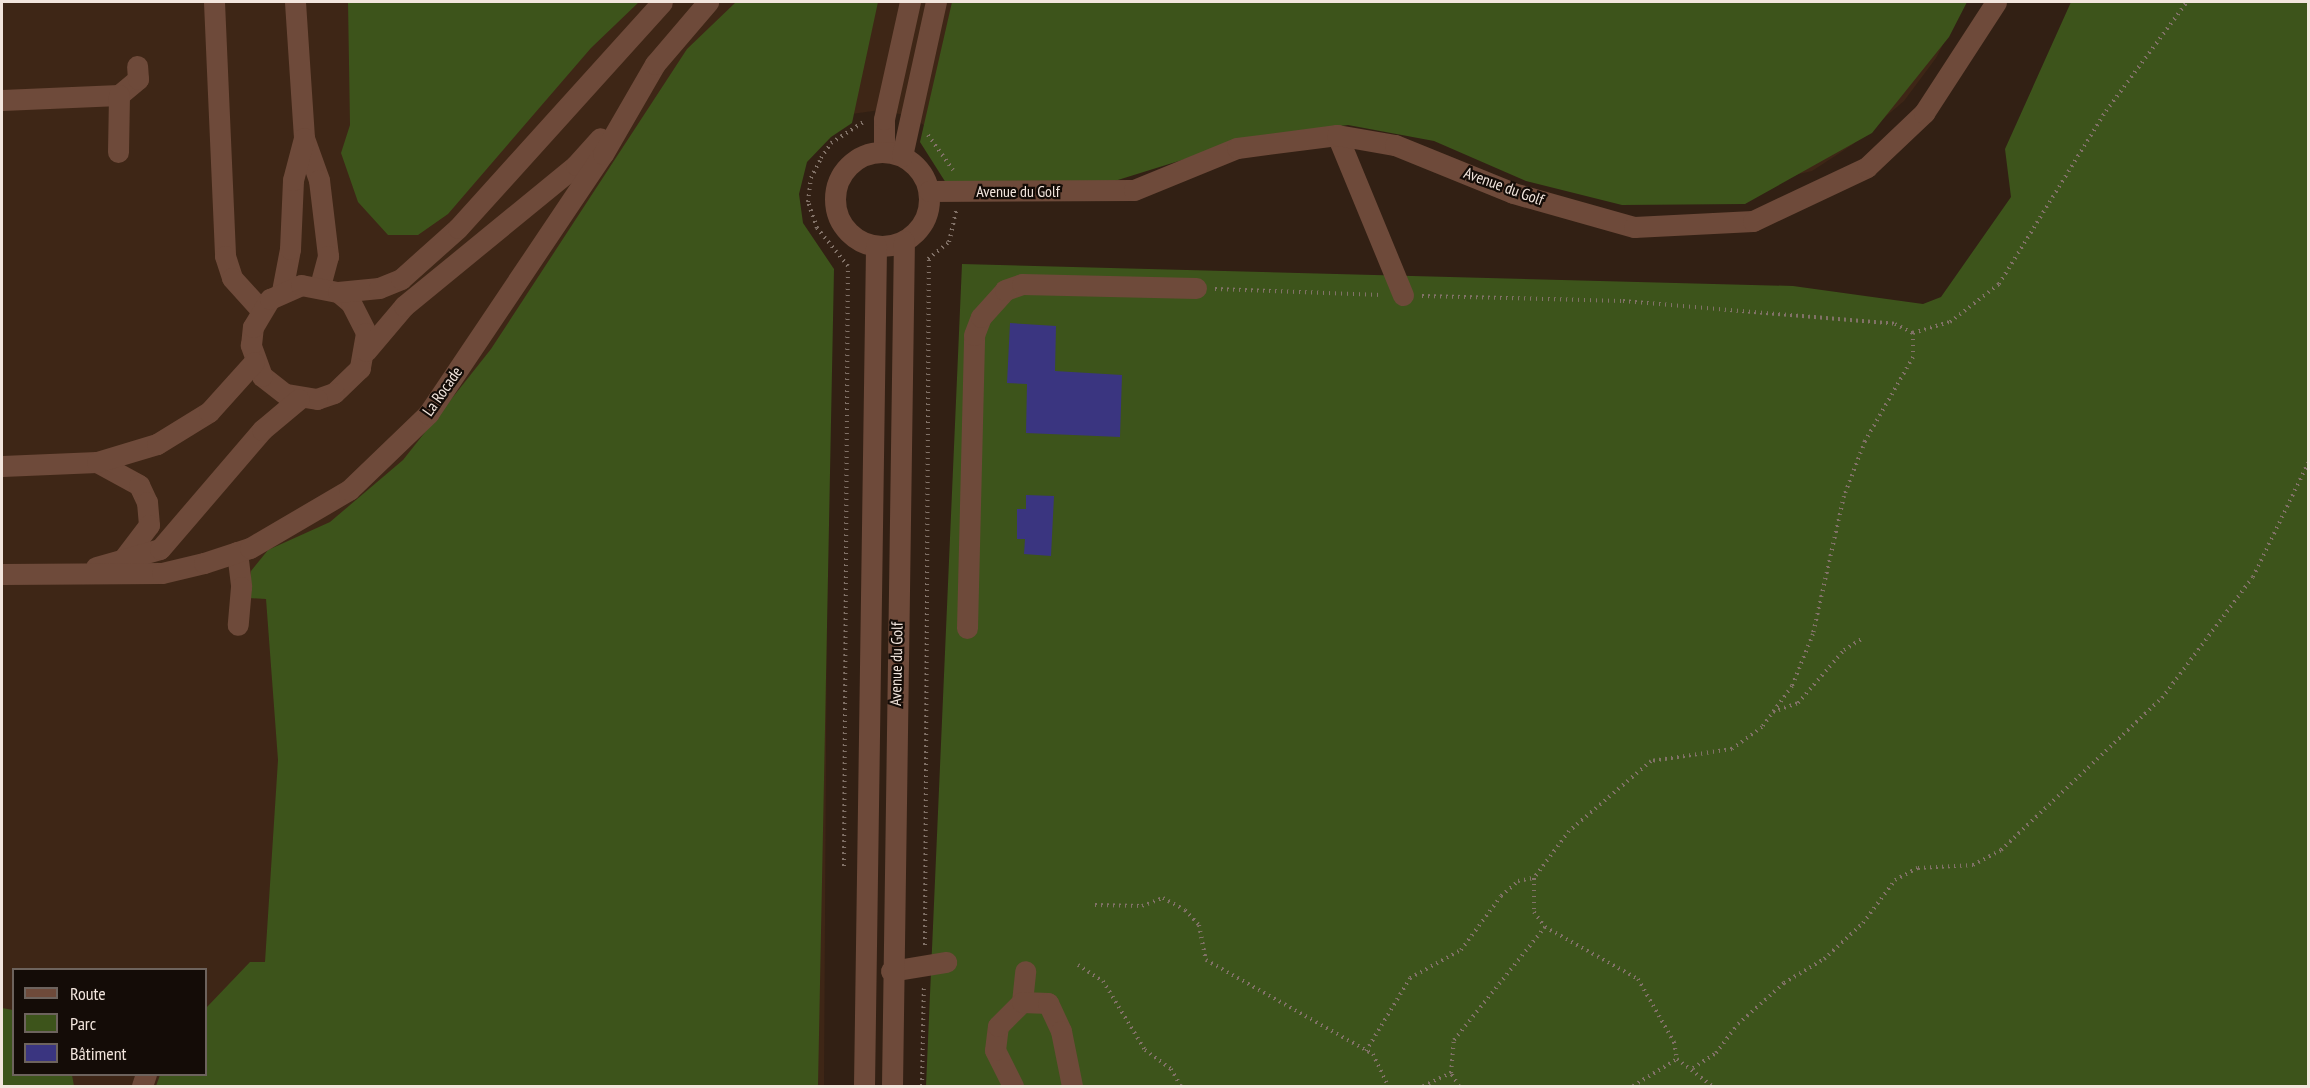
<!DOCTYPE html>
<html>
<head>
<meta charset="utf-8">
<style>
	body { margin:0 }
	#map { position:relative; width:2310px; height:1088px; overflow:hidden; background:#322014; font-family:"PT Sans Narrow",sans-serif }
	div>[style] { position:absolute }
	.built>* { inset:0; background:#3e2616 }
	.green>* { inset:0; background:#3d541b }
	.building>* { inset:0; background:#3a3580 }
	.path>* { height:4px; margin-top:-2px; transform-origin:0; background:repeating-linear-gradient(90deg,#827268 0 1.5px,transparent 0 6px) }
	.minor>* { height:21px; margin:-10.5px; padding:0 10.5px; transform-origin:10.5px; border-radius:10.5px; background:#6e4a3a }
	.minor>.ring { margin:-10.5px; padding:0; box-sizing:content-box; background:none; border:21px solid #6e4a3a; border-radius:50% }
	span { translate:-50% -50%; white-space:nowrap; text-align:center; line-height:1.15; -webkit-text-stroke:4.5px #140c07; paint-order:stroke }
	.street-label { font-size:16px; color:#f2e5dd }
	.frame { position:absolute; inset:0; border:3px solid #f2e5dd; pointer-events:none }
	.legend { position:absolute; left:12px; top:968px; width:195px; height:108px; box-sizing:border-box; background:#140c07; border:2px solid #6d635d; margin:0; padding:8px 10px; list-style:none; font-size:18px; color:#f2e5dd }
	.legend li { display:flex; align-items:center; gap:12px; height:30px }
	.legend b { width:30px; border:2px solid #6d635d }
</style>
</head>
<body>
<div id="map">
	<div class="built">
		<div style="clip-path:polygon(evenodd,2px 2px,1965px 2px,1936px 58px,1904px 101px,1852px 145px,1812px 171px,1731px 190px,1348px 109px,955px 152px,914px 117px,880px 110px,852px 114px,811px 143px,797px 186px,803px 228px,829px 271px,824px 1086px,2px 1086px,2px 2px,14px 970px,206px 970px,206px 1074px,14px 1074px,14px 970px)"></div>
	</div>
	<div class="green">
		<div style="clip-path:polygon(348px 2px,639px 2px,591px 48px,448px 214px,418px 235px,388px 235px,358px 202px,341px 153px,350px 125px)"></div>
		<div style="clip-path:polygon(736px 2px,878px 2px,852px 123px,831px 137px,807px 162px,799px 194px,803px 223px,834px 269px,818px 1086px,156px 1086px,160px 1075px,206px 1074px,206px 1008px,250px 962px,265px 962px,278px 760px,266px 599px,249px 598px,251px 571px,268px 550px,330px 522px,403px 460px,491px 349px,687px 49px)"></div>
		<div style="clip-path:polygon(952px 2px,1967px 2px,1949px 37px,1872px 133px,1745px 204px,1622px 205px,1526px 181px,1434px 141px,1348px 125px,1259px 136px,1105px 184px,946px 183px,920px 142px)"></div>
		<div style="clip-path:polygon(2071px 2px,2308px 2px,2308px 1086px,926px 1086px,962px 264px,1793px 286px,1923px 304px,1941px 297px,2011px 197px,2005px 149px)"></div>
		<div style="clip-path:polygon(2px 1008px,13px 1010px,14px 1074px,72px 1075px,74px 1086px,2px 1086px)"></div>
	</div>
	<div class="building">
		<div style="clip-path:polygon(1010px 323px,1056px 326px,1055px 371px,1122px 375px,1120px 437px,1026px 433px,1027px 384px,1007px 383px)"></div>
		<div style="clip-path:polygon(1026px 495px,1054px 496px,1051px 556px,1024px 554px,1025px 539px,1017px 539px,1017px 509px,1026px 509px)"></div>
	</div>
	<div class="path">
		<div style="left:928px;top:135px;width:43px;rotate:54.5deg"></div>
		<div style="left:928px;top:259px;width:27px;rotate:-39deg"></div>
		<div style="left:949px;top:242px;width:32px;rotate:-77deg"></div>
		<div style="left:1215px;top:289px;width:167px;rotate:2.1deg"></div>
		<div style="left:1422px;top:296px;width:201px;rotate:1.4deg"></div>
		<div style="left:1623px;top:301px;width:273px;rotate:4.8deg"></div>
		<div style="left:1895px;top:324px;width:20px;rotate:27deg"></div>
		<div style="left:1913px;top:333px;width:24px;rotate:90deg"></div>
		<div style="left:1913px;top:357px;width:97px;rotate:119.7deg"></div>
		<div style="left:1865px;top:441px;width:59px;rotate:110.9deg"></div>
		<div style="left:1844px;top:496px;width:141px;rotate:102.7deg"></div>
		<div style="left:1813px;top:634px;width:56px;rotate:112deg"></div>
		<div style="left:1792px;top:686px;width:51px;rotate:126.2deg"></div>
		<div style="left:1762px;top:727px;width:37px;rotate:144deg"></div>
		<div style="left:1732px;top:749px;width:82px;rotate:171.6deg"></div>
		<div style="left:1651px;top:761px;width:108px;rotate:139.5deg"></div>
		<div style="left:1569px;top:831px;width:59px;rotate:126.7deg"></div>
		<div style="left:1534px;top:878px;width:34px;rotate:90deg"></div>
		<div style="left:1534px;top:912px;width:19px;rotate:54deg"></div>
		<div style="left:1545px;top:927px;width:107px;rotate:29.2deg"></div>
		<div style="left:1638px;top:979px;width:73px;rotate:60.3deg"></div>
		<div style="left:1674px;top:1042px;width:17px;rotate:80deg"></div>
		<div style="left:1913px;top:333px;width:39px;rotate:-17deg"></div>
		<div style="left:1950px;top:322px;width:62px;rotate:-37.8deg"></div>
		<div style="left:1999px;top:284px;width:203px;rotate:-58.3deg"></div>
		<div style="left:2106px;top:111px;width:136px;rotate:-53.4deg"></div>
		<div style="left:1773px;top:712px;width:27px;rotate:-20deg"></div>
		<div style="left:1798px;top:703px;width:70px;rotate:-49deg"></div>
		<div style="left:1844px;top:650px;width:22px;rotate:-32deg"></div>
		<div style="left:844px;top:866px;width:600px;rotate:-89.62deg"></div>
		<div style="left:848px;top:266px;width:49px;rotate:-129.2deg"></div>
		<div style="left:817px;top:228px;width:28px;rotate:-109deg"></div>
		<div style="left:808px;top:202px;width:24px;rotate:-83deg"></div>
		<div style="left:811px;top:178px;width:22px;rotate:-63deg"></div>
		<div style="left:821px;top:158px;width:18px;rotate:-56deg"></div>
		<div style="left:831px;top:143px;width:40px;rotate:-32.9deg"></div>
		<div style="left:1095px;top:905px;width:47px;rotate:1.2deg"></div>
		<div style="left:1142px;top:906px;width:22px;rotate:-21deg"></div>
		<div style="left:1163px;top:898px;width:25px;rotate:29deg"></div>
		<div style="left:1185px;top:910px;width:21px;rotate:47deg"></div>
		<div style="left:1199px;top:925px;width:36px;rotate:79deg"></div>
		<div style="left:1206px;top:960px;width:192px;rotate:29.4deg"></div>
		<div style="left:1373px;top:1054px;width:35px;rotate:65deg"></div>
		<div style="left:925px;top:945px;width:686px;rotate:-89.67deg"></div>
		<div style="left:1078px;top:965px;width:30px;rotate:33deg"></div>
		<div style="left:1103px;top:981px;width:81px;rotate:58.7deg"></div>
		<div style="left:1145px;top:1050px;width:32px;rotate:36deg"></div>
		<div style="left:1171px;top:1069px;width:20px;rotate:60deg"></div>
		<div style="left:1366px;top:1051px;width:85px;rotate:-58.9deg"></div>
		<div style="left:1410px;top:978px;width:58px;rotate:-28.8deg"></div>
		<div style="left:1461px;top:950px;width:67px;rotate:-53.5deg"></div>
		<div style="left:1501px;top:896px;width:23px;rotate:-41deg"></div>
		<div style="left:1518px;top:881px;width:16px;rotate:-11deg"></div>
		<div style="left:1677px;top:1059px;width:44px;rotate:37.6deg"></div>
		<div style="left:1693px;top:1068px;width:27px;rotate:-33deg"></div>
		<div style="left:1716px;top:1053px;width:36px;rotate:-53deg"></div>
		<div style="left:1738px;top:1024px;width:62px;rotate:-41.7deg"></div>
		<div style="left:1784px;top:983px;width:47px;rotate:-31deg"></div>
		<div style="left:1824px;top:959px;width:53px;rotate:-42.7deg"></div>
		<div style="left:1863px;top:923px;width:54px;rotate:-53.3deg"></div>
		<div style="left:1895px;top:880px;width:26px;rotate:-28deg"></div>
		<div style="left:1918px;top:868px;width:55px;rotate:-3.1deg"></div>
		<div style="left:1973px;top:865px;width:32px;rotate:-28deg"></div>
		<div style="left:2001px;top:850px;width:221px;rotate:-43.4deg"></div>
		<div style="left:2162px;top:698px;width:151px;rotate:-53.1deg"></div>
		<div style="left:2253px;top:577px;width:127px;rotate:-64.2deg"></div>
		<div style="left:922px;top:1086px;width:101px;rotate:-88.9deg"></div>
		<div style="left:1423px;top:1086px;width:31px;rotate:-25deg"></div>
		<div style="left:1459px;top:1086px;width:15px;rotate:-122deg"></div>
		<div style="left:1451px;top:1073px;width:33px;rotate:-85deg"></div>
		<div style="left:1454px;top:1040px;width:145px;rotate:-51.2deg"></div>
		<div style="left:1633px;top:1086px;width:52px;rotate:-31.5deg"></div>
	</div>
	<div class="minor">
		<div style="left:214px;top:2px;width:254px;rotate:87.5deg"></div>
		<div style="left:225px;top:256px;width:23px;rotate:72deg"></div>
		<div style="left:232px;top:278px;width:43px;rotate:47.8deg"></div>
		<div style="left:295px;top:2px;width:136px;rotate:86.2deg"></div>
		<div style="left:304px;top:138px;width:45px;rotate:70.3deg"></div>
		<div style="left:319px;top:180px;width:77px;rotate:83.2deg"></div>
		<div style="left:328px;top:256px;width:30px;rotate:105deg"></div>
		<div style="left:119px;top:95px;width:25px;rotate:-40deg"></div>
		<div style="left:138px;top:79px;width:13px;rotate:-94deg"></div>
		<div style="left:2px;top:100px;width:117px;rotate:-2.4deg"></div>
		<div style="left:119px;top:95px;width:57px;rotate:91deg"></div>
		<div style="left:1337px;top:135px;width:173px;rotate:67.6deg"></div>
		<div style="left:884px;top:151px;width:32px;rotate:-90deg"></div>
		<div style="left:884px;top:119px;width:120px;rotate:-77.5deg"></div>
		<div class="ring" style="left:835px;top:152px;width:73px;height:73px"></div>
		<div style="left:902px;top:156px;width:158px;rotate:-77.6deg"></div>
		<div style="left:929px;top:191px;width:205px;rotate:-0.3deg"></div>
		<div style="left:1134px;top:190px;width:111px;rotate:-22.2deg"></div>
		<div style="left:1237px;top:148px;width:101px;rotate:-7.4deg"></div>
		<div style="left:1337px;top:135px;width:59px;rotate:9.8deg"></div>
		<div style="left:1395px;top:145px;width:127px;rotate:22.1deg"></div>
		<div style="left:1513px;top:193px;width:126px;rotate:15.7deg"></div>
		<div style="left:1634px;top:227px;width:119px;rotate:-2.9deg"></div>
		<div style="left:1753px;top:221px;width:126px;rotate:-25.3deg"></div>
		<div style="left:1867px;top:167px;width:79px;rotate:-43.5deg"></div>
		<div style="left:1924px;top:113px;width:132px;rotate:-57deg"></div>
		<div style="left:282px;top:291px;width:43px;rotate:-79.2deg"></div>
		<div style="left:290px;top:249px;width:69px;rotate:-87.5deg"></div>
		<div style="left:293px;top:180px;width:43px;rotate:-75.3deg"></div>
		<div style="left:338px;top:292px;width:17px;rotate:40deg"></div>
		<div style="left:351px;top:303px;width:34px;rotate:63deg"></div>
		<div style="left:366px;top:333px;width:36px;rotate:100deg"></div>
		<div style="left:360px;top:368px;width:36px;rotate:136deg"></div>
		<div style="left:334px;top:393px;width:18px;rotate:161deg"></div>
		<div style="left:317px;top:399px;width:32px;rotate:-171deg"></div>
		<div style="left:285px;top:394px;width:29px;rotate:-142deg"></div>
		<div style="left:262px;top:376px;width:33px;rotate:-110deg"></div>
		<div style="left:251px;top:345px;width:18px;rotate:-84deg"></div>
		<div style="left:253px;top:327px;width:33px;rotate:-59deg"></div>
		<div style="left:270px;top:299px;width:34px;rotate:-24deg"></div>
		<div style="left:301px;top:285px;width:38px;rotate:11deg"></div>
		<div style="left:338px;top:292px;width:41px;rotate:-5.6deg"></div>
		<div style="left:379px;top:288px;width:24px;rotate:-22deg"></div>
		<div style="left:401px;top:279px;width:76px;rotate:-41.8deg"></div>
		<div style="left:458px;top:228px;width:304px;rotate:-47.9deg"></div>
		<div style="left:366px;top:351px;width:59px;rotate:-49.8deg"></div>
		<div style="left:404px;top:306px;width:222px;rotate:-39.3deg"></div>
		<div style="left:576px;top:165px;width:36px;rotate:-48deg"></div>
		<div style="left:97px;top:462px;width:48px;rotate:28.7deg"></div>
		<div style="left:139px;top:485px;width:19px;rotate:65deg"></div>
		<div style="left:147px;top:502px;width:23px;rotate:85deg"></div>
		<div style="left:149px;top:525px;width:41px;rotate:127.1deg"></div>
		<div style="left:2px;top:466px;width:95px;rotate:-2.4deg"></div>
		<div style="left:97px;top:462px;width:63px;rotate:-16.7deg"></div>
		<div style="left:157px;top:444px;width:61px;rotate:-31.6deg"></div>
		<div style="left:209px;top:412px;width:67px;rotate:-48deg"></div>
		<div style="left:237px;top:552px;width:35px;rotate:83deg"></div>
		<div style="left:241px;top:587px;width:38px;rotate:95deg"></div>
		<div style="left:96px;top:567px;width:66px;rotate:-15.7deg"></div>
		<div style="left:160px;top:549px;width:157px;rotate:-49.4deg"></div>
		<div style="left:262px;top:430px;width:48px;rotate:-40deg"></div>
		<div style="left:2px;top:574px;width:160px;rotate:-0.4deg"></div>
		<div style="left:162px;top:573px;width:43px;rotate:-13.4deg"></div>
		<div style="left:204px;top:563px;width:48px;rotate:-18.1deg"></div>
		<div style="left:250px;top:548px;width:115px;rotate:-30.4deg"></div>
		<div style="left:349px;top:490px;width:110px;rotate:-43.9deg"></div>
		<div style="left:428px;top:414px;width:313px;rotate:-56.1deg"></div>
		<div style="left:603px;top:154px;width:104px;rotate:-60deg"></div>
		<div style="left:655px;top:64px;width:82px;rotate:-49.5deg"></div>
		<div style="left:967px;top:628px;width:293px;rotate:-88.6deg"></div>
		<div style="left:974px;top:335px;width:19px;rotate:-69deg"></div>
		<div style="left:981px;top:317px;width:36px;rotate:-48deg"></div>
		<div style="left:1005px;top:290px;width:18px;rotate:-19deg"></div>
		<div style="left:1022px;top:284px;width:174px;rotate:1.3deg"></div>
		<div style="left:891px;top:971px;width:56px;rotate:-9.3deg"></div>
		<div style="left:1022px;top:1002px;width:31px;rotate:-84deg"></div>
		<div style="left:142px;top:1086px;width:13px;rotate:-72deg"></div>
		<div style="left:864px;top:1086px;width:840px;rotate:-89.18deg"></div>
		<div style="left:892px;top:1086px;width:845px;rotate:-89.19deg"></div>
		<div style="left:1013px;top:1086px;width:40px;rotate:-116.6deg"></div>
		<div style="left:995px;top:1050px;width:24px;rotate:-83deg"></div>
		<div style="left:998px;top:1026px;width:34px;rotate:-45deg"></div>
		<div style="left:1022px;top:1002px;width:26px;rotate:2deg"></div>
		<div style="left:1048px;top:1003px;width:31px;rotate:65deg"></div>
		<div style="left:1061px;top:1031px;width:56px;rotate:78.7deg"></div>
	</div>
	<div class="street-label">
		<span style="left:1504px;top:186px;rotate:20deg">Avenue du Golf</span>
		<span style="left:1018px;top:191px">Avenue du Golf</span>
		<span style="left:442px;top:391px;rotate:-55deg">La Rocade</span>
		<span style="left:896px;top:664px;rotate:-89deg">Avenue du Golf</span>
	</div>
	<div class="frame"></div>
	<ul class="legend">
	<li><b style="height:8px;background:#6e4a3a"></b>Route</li>
	<li><b style="height:16px;background:#3d541b"></b>Parc</li>
	<li><b style="height:16px;background:#3a3580"></b>Bâtiment</li>
	</ul>
</div>
</body>
</html>
